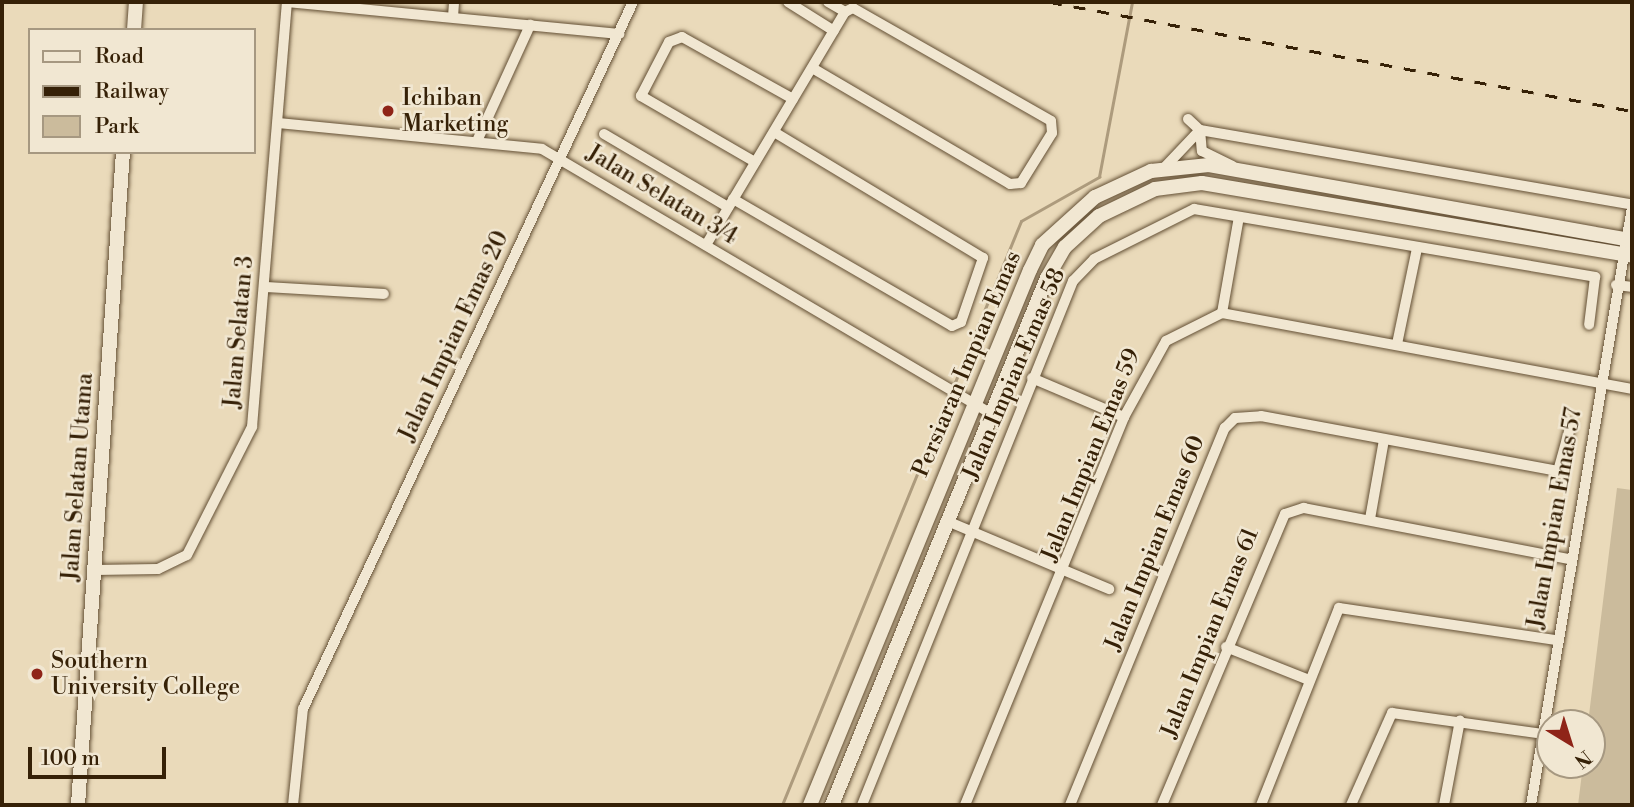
<!DOCTYPE html>
<html>
<head>
<meta charset="utf-8">
<style>
	body { margin:0 }
	#map { position:relative; width:1634px; height:807px; overflow:hidden; background:#eadaba; font-family:"Libre Bodoni",serif }
	div>[style] { position:absolute }
	.green>* { inset:0; background:#cbbb9c }
	.stream>* { height:2.5px; margin:-1.25px; padding:0 1.25px; transform-origin:1.25px; border-radius:1.25px; background:#ad9b7d }
	.roads { filter:drop-shadow(0 0 2px #634f34) drop-shadow(0 0 2px #634f34) }
	.street>* { height:10px; margin:-5px; padding:0 5px; transform-origin:5px; border-radius:5px; background:#f1e7d2 }
	.secondary>* { height:14px; margin:-7px; padding:0 7px; transform-origin:7px; border-radius:7px; background:#f1e7d2 }
	.rail>* { height:2.5px; margin-top:-1.25px; transform-origin:0; background:repeating-linear-gradient(90deg,#362107 0 12px,transparent 0 24px) }
	.dots>* { width:19px; height:19px; translate:-50% -50%; box-sizing:border-box; border:4px solid #f1e7d2; border-radius:50% }
	span { translate:-50% -50%; white-space:nowrap; text-align:center; line-height:1.15; -webkit-text-stroke:5px #f1e7d2; paint-order:stroke }
	.poi-label { font-size:23px; color:#362107 }
	.left { translate:0 -50%; text-align:left }
	.street-label { font-size:23px; color:#362107 }
	.frame { position:absolute; inset:0; border:4px solid #362107; pointer-events:none }
	.legend { position:absolute; left:28px; top:28px; width:228px; height:126px; box-sizing:border-box; background:#f1e7d2; border:2px solid #a69881; margin:0; padding:9px 12px; list-style:none; font-size:21px; color:#362107 }
	.legend li { display:flex; align-items:center; gap:14px; height:35px }
	.legend b { width:35px; border:2px solid #a69881 }
	.north { position:absolute; left:1536px; top:709px; width:70px; height:70px; box-sizing:border-box; background:#f1e7d2; border:2px solid #a69881; border-radius:50%; rotate:142deg; font-size:19px; font-weight:700; line-height:28px; text-align:center; color:#362107 }
	.north::after { content:''; display:block; margin:auto; width:24px; height:32px; background:#8f2418; clip-path:polygon(50% 0,100% 100%,50% 72%,0 100%) }
	.scale { position:absolute; left:28px; top:747px; width:138px; height:32px; box-sizing:border-box; border:4px solid #362107; border-top:0; padding-left:9px; font-size:21px; line-height:24px; white-space:nowrap; color:#362107; -webkit-text-stroke:5px #f1e7d2; paint-order:stroke }
</style>
</head>
<body>
<div id="map">
	<div class="green">
		<div style="clip-path:polygon(1617px 488px,1632px 490px,1632px 805px,1578px 805px,1583px 765px,1592px 765px,1588px 723px)"></div>
	</div>
	<div class="stream">
		<div style="left:953px;top:387px;width:179px;rotate:-67.7deg"></div>
		<div style="left:1021px;top:221px;width:90px;rotate:-29.4deg"></div>
		<div style="left:1099px;top:177px;width:178px;rotate:-79.3deg"></div>
		<div style="left:782px;top:805px;width:444px;rotate:-67.8deg"></div>
	</div>
	<div class="roads">
		<div class="street">
			<div style="left:287px;top:2px;width:334px;rotate:5.5deg"></div>
			<div style="left:788px;top:2px;width:54px;rotate:32.2deg"></div>
			<div style="left:828px;top:2px;width:20px;rotate:30deg"></div>
			<div style="left:453px;top:17px;width:15px;rotate:-86deg"></div>
			<div style="left:1188px;top:119px;width:16px;rotate:43deg"></div>
			<div style="left:1200px;top:130px;width:438px;rotate:9.8deg"></div>
			<div style="left:278px;top:123px;width:265px;rotate:5.6deg"></div>
			<div style="left:542px;top:149px;width:520px;rotate:30.51deg"></div>
			<div style="left:1200px;top:130px;width:21px;rotate:85deg"></div>
			<div style="left:1202px;top:151px;width:34px;rotate:26deg"></div>
			<div style="left:604px;top:134px;width:144px;rotate:30.5deg"></div>
			<div style="left:477px;top:141px;width:128px;rotate:-65.4deg"></div>
			<div style="left:755px;top:162px;width:132px;rotate:-149.9deg"></div>
			<div style="left:641px;top:96px;width:61px;rotate:-62.6deg"></div>
			<div style="left:669px;top:42px;width:14px;rotate:-21deg"></div>
			<div style="left:682px;top:37px;width:127px;rotate:29.2deg"></div>
			<div style="left:1164px;top:168px;width:52px;rotate:-46.5deg"></div>
			<div style="left:733px;top:199px;width:253px;rotate:30.1deg"></div>
			<div style="left:952px;top:326px;width:10px;rotate:-24deg"></div>
			<div style="left:961px;top:322px;width:68px;rotate:-71deg"></div>
			<div style="left:983px;top:258px;width:244px;rotate:-148.9deg"></div>
			<div style="left:706px;top:245px;width:271px;rotate:-59.2deg"></div>
			<div style="left:845px;top:12px;width:9px;rotate:-27deg"></div>
			<div style="left:853px;top:8px;width:228px;rotate:29.7deg"></div>
			<div style="left:1051px;top:121px;width:12px;rotate:85deg"></div>
			<div style="left:1052px;top:133px;width:59px;rotate:121.8deg"></div>
			<div style="left:1021px;top:183px;width:11px;rotate:175deg"></div>
			<div style="left:1010px;top:184px;width:229px;rotate:-149.6deg"></div>
			<div style="left:1616px;top:285px;width:16px;rotate:7deg"></div>
			<div style="left:267px;top:287px;width:117px;rotate:3.4deg"></div>
			<div style="left:1222px;top:313px;width:97px;rotate:-80deg"></div>
			<div style="left:1397px;top:344px;width:98px;rotate:-78.2deg"></div>
			<div style="left:1032px;top:378px;width:100px;rotate:23deg"></div>
			<div style="left:1370px;top:519px;width:80px;rotate:-80deg"></div>
			<div style="left:947px;top:521px;width:176px;rotate:22.8deg"></div>
			<div style="left:95px;top:570px;width:63px;rotate:-0.9deg"></div>
			<div style="left:158px;top:569px;width:32px;rotate:-26deg"></div>
			<div style="left:187px;top:555px;width:144px;rotate:-63.1deg"></div>
			<div style="left:252px;top:427px;width:426px;rotate:-85.3deg"></div>
			<div style="left:1226px;top:647px;width:89px;rotate:21.7deg"></div>
			<div style="left:293px;top:805px;width:97px;rotate:-84.1deg"></div>
			<div style="left:303px;top:709px;width:780px;rotate:-64.98deg"></div>
			<div style="left:862px;top:805px;width:565px;rotate:-68.07deg"></div>
			<div style="left:1073px;top:281px;width:30px;rotate:-46deg"></div>
			<div style="left:1094px;top:259px;width:112px;rotate:-26.6deg"></div>
			<div style="left:1194px;top:209px;width:407px;rotate:9.6deg"></div>
			<div style="left:1595px;top:277px;width:48px;rotate:97.1deg"></div>
			<div style="left:965px;top:805px;width:419px;rotate:-67.7deg"></div>
			<div style="left:1124px;top:417px;width:87px;rotate:-61.1deg"></div>
			<div style="left:1166px;top:341px;width:63px;rotate:-26.6deg"></div>
			<div style="left:1222px;top:313px;width:417px;rotate:10.5deg"></div>
			<div style="left:1070px;top:805px;width:408px;rotate:-67.7deg"></div>
			<div style="left:1225px;top:428px;width:14px;rotate:-45deg"></div>
			<div style="left:1235px;top:418px;width:26px;rotate:-4deg"></div>
			<div style="left:1261px;top:416px;width:302px;rotate:10.5deg"></div>
			<div style="left:1558px;top:471px;width:49px;rotate:-74.5deg"></div>
			<div style="left:1162px;top:805px;width:316px;rotate:-67.1deg"></div>
			<div style="left:1285px;top:514px;width:20px;rotate:-18deg"></div>
			<div style="left:1304px;top:508px;width:269px;rotate:10.9deg"></div>
			<div style="left:1261px;top:805px;width:212px;rotate:-68.4deg"></div>
			<div style="left:1339px;top:608px;width:218px;rotate:8.4deg"></div>
			<div style="left:1351px;top:805px;width:101px;rotate:-66deg"></div>
			<div style="left:1392px;top:713px;width:152px;rotate:7.9deg"></div>
			<div style="left:1444px;top:805px;width:86px;rotate:-79.3deg"></div>
			<div style="left:1531px;top:805px;width:606px;rotate:-80.41deg"></div>
		</div>
		<div class="secondary">
			<div style="left:134px;top:30px;width:28px;rotate:-86deg"></div>
			<div style="left:78px;top:805px;width:655px;rotate:-86.06deg"></div>
			<div style="left:810px;top:805px;width:578px;rotate:-67.65deg"></div>
			<div style="left:1030px;top:270px;width:28px;rotate:-64deg"></div>
			<div style="left:1042px;top:245px;width:72px;rotate:-42.2deg"></div>
			<div style="left:1095px;top:197px;width:62px;rotate:-24.9deg"></div>
			<div style="left:1151px;top:171px;width:58px;rotate:-5.9deg"></div>
			<div style="left:1209px;top:165px;width:430px;rotate:10.1deg"></div>
			<div style="left:832px;top:805px;width:569px;rotate:-67.81deg"></div>
			<div style="left:1047px;top:278px;width:36px;rotate:-60deg"></div>
			<div style="left:1065px;top:247px;width:46px;rotate:-42.4deg"></div>
			<div style="left:1099px;top:216px;width:62px;rotate:-25.7deg"></div>
			<div style="left:1155px;top:189px;width:47px;rotate:-7.3deg"></div>
			<div style="left:1202px;top:183px;width:436px;rotate:9.6deg"></div>
		</div>
	</div>
	<div class="rail">
		<div style="left:1050px;top:2px;width:592px;rotate:10.61deg"></div>
	</div>
	<div class="dots">
		<div style="left:388px;top:111px;background:#8f2418"></div>
		<div style="left:37px;top:674px;background:#8f2418"></div>
	</div>
	<div class="poi-label">
		<span class="left" style="left:402px;top:111px">Ichiban<br>Marketing</span>
		<span class="left" style="left:51px;top:674px">Southern<br>University College</span>
	</div>
	<div class="street-label">
		<span style="left:662px;top:195px;rotate:31deg">Jalan Selatan 3/4</span>
		<span style="left:239px;top:332px;rotate:-85deg">Jalan Selatan 3</span>
		<span style="left:454px;top:336px;rotate:-65deg">Jalan Impian Emas 20</span>
		<span style="left:967px;top:364px;rotate:-67deg">Persiaran Impian Emas</span>
		<span style="left:1014px;top:374px;rotate:-67deg">Jalan Impian Emas 58</span>
		<span style="left:1091px;top:455px;rotate:-68deg">Jalan Impian Emas 59</span>
		<span style="left:78px;top:477px;rotate:-86deg">Jalan Selatan Utama</span>
		<span style="left:1555px;top:518px;rotate:-80deg">Jalan Impian Emas 57</span>
		<span style="left:1155px;top:543px;rotate:-68deg">Jalan Impian Emas 60</span>
		<span style="left:1210px;top:633px;rotate:-68deg">Jalan Impian Emas 61</span>
	</div>
	<div class="frame"></div>
	<ul class="legend">
	<li><b style="height:9px;background:#f1e7d2"></b>Road</li>
	<li><b style="height:9px;background:#362107"></b>Railway</li>
	<li><b style="height:19px;background:#cbbb9c"></b>Park</li>
	</ul>
	<div class="north">N</div>
	<div class="scale">100 m</div>
</div>
</body>
</html>
